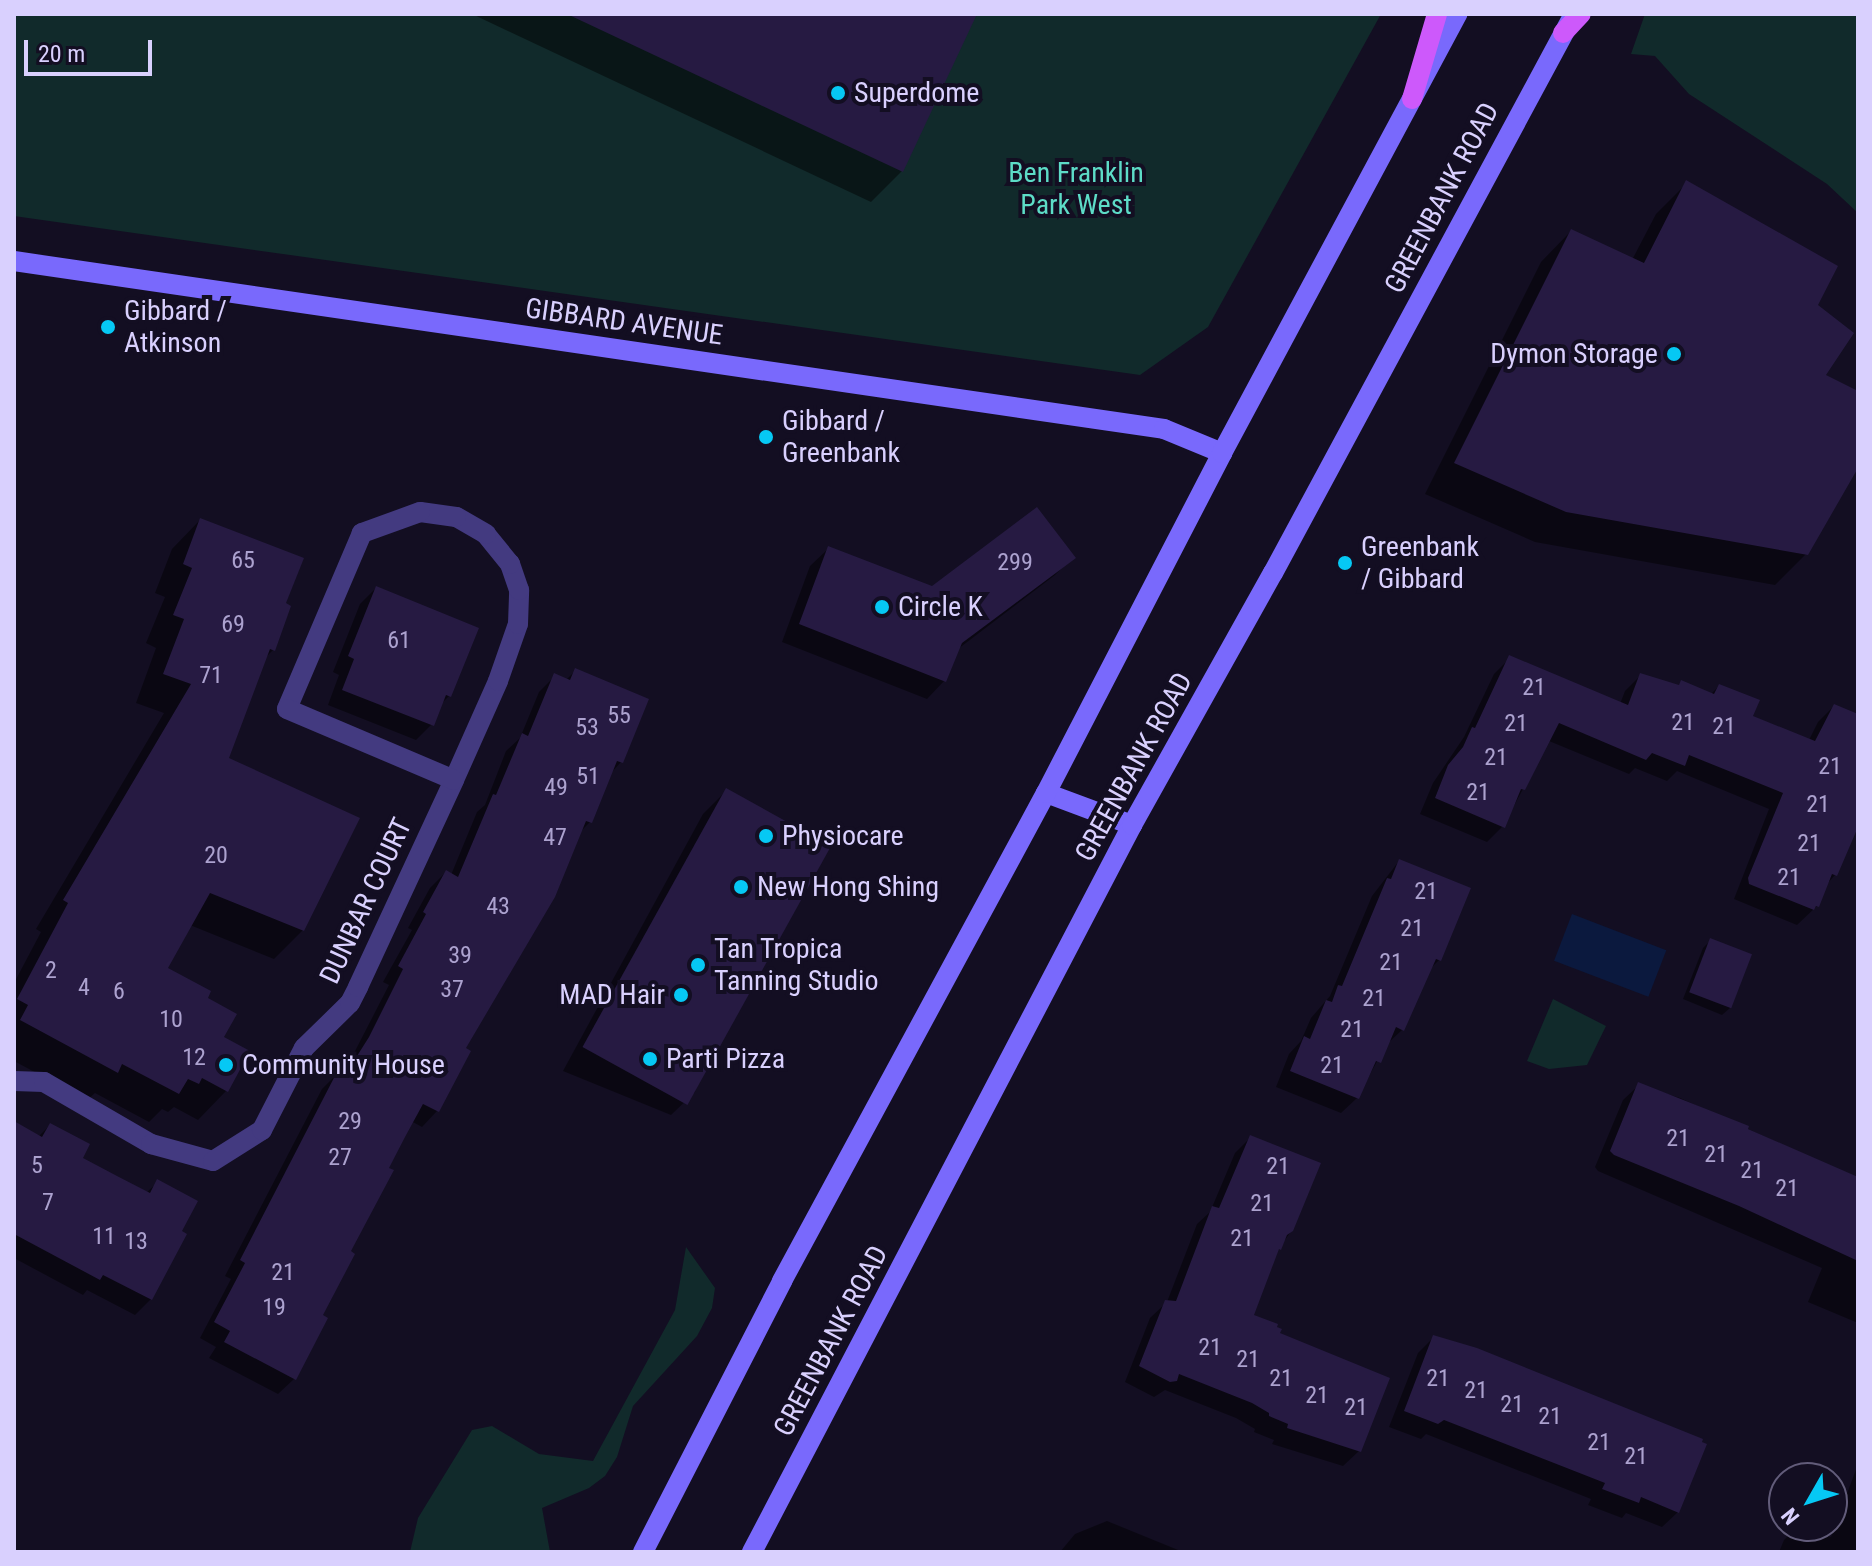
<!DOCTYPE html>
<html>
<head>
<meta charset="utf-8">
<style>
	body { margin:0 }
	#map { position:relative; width:1872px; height:1566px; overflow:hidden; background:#130e22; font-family:"Roboto Condensed",sans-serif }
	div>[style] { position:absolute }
	.green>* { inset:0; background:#112a2b }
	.water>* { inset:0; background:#0b193e; transform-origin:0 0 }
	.shadow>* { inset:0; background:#0007 }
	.building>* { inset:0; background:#261a42; transform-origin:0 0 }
	.street>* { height:20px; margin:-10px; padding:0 10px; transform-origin:10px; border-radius:10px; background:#433a80 }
	.secondary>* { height:20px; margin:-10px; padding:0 10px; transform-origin:10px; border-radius:10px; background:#7969fc }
	.primary>* { height:20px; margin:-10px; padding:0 10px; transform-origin:10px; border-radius:10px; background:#cd59fb }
	.dots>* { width:22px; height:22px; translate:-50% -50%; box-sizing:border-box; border:4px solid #130e22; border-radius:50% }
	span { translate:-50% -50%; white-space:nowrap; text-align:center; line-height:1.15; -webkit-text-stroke:8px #130e22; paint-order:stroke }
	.number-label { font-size:24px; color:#aca2cf }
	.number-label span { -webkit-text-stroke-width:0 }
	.poi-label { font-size:28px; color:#d9d0fe }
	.left { translate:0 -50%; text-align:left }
	.right { translate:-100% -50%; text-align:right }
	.park-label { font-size:28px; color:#5ddcc7 }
	.street-label { font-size:28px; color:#d9d0fe }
	.frame { position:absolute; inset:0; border:16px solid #d9d0fe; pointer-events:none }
	.north { position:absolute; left:1768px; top:1462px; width:80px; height:80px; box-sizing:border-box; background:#130e22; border:2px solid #625c7a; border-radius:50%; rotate:231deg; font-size:22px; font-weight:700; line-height:32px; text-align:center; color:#d9d0fe }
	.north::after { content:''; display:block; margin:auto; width:28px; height:36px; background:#06c8f4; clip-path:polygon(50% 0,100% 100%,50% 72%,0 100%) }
	.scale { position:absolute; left:24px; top:40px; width:128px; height:36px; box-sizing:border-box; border:4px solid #d9d0fe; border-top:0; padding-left:10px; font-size:24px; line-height:28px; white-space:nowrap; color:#d9d0fe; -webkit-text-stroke:6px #130e22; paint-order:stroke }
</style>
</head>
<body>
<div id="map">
	<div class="green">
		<div style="clip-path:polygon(14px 14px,1381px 14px,1208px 327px,1140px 375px,14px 216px)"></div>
		<div style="clip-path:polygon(1645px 14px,1858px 14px,1858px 213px,1827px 184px,1689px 94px,1655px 56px,1631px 54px)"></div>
		<div style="clip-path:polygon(1553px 999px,1606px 1026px,1587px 1065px,1549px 1069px,1527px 1061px)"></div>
		<div style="clip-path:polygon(686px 1247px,715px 1288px,712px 1308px,697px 1336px,633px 1406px,617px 1457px,605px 1476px,589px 1488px,542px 1508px,550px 1552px,410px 1552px,418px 1518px,472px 1430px,492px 1426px,539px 1454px,593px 1461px,675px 1310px)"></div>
	</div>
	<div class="water">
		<div style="left:1572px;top:914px;width:101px;height:50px;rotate:21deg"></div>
	</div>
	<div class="shadow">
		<div style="clip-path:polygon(472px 14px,975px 14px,902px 171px,871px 202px)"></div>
		<div style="clip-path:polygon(1687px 183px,1816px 306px,1823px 376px,1858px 393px,1858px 464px,1806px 554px,1775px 585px,1535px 542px,1425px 494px,1541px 262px,1571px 231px,1632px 260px,1656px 214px)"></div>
		<div style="clip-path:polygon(200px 520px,283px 605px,273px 650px,264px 659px,227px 759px,303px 930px,274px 959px,190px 925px,165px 969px,205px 999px,221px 1038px,226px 1091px,198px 1120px,174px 1107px,168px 1112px,162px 1109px,149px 1122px,95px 1093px,87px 1100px,14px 1061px,14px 983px,41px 932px,36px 929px,164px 713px,136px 703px,156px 648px,146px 643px,165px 597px,155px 593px,172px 549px)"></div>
		<div style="clip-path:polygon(829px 548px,932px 588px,1073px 557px,1055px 575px,958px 649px,945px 680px,927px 699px,782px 642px,810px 566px)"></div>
		<div style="clip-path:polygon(376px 588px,449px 696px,439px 706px,432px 724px,416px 740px,328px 705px,339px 675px,333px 672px,360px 604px)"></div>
		<div style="clip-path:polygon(1510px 658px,1620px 704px,1625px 691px,1641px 675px,1711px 694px,1719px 686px,1750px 717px,1809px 740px,1818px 722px,1834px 706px,1858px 716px,1858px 819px,1835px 875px,1826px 885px,1817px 906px,1797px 925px,1734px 899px,1769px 809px,1677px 771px,1667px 781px,1635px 768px,1629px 774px,1549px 741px,1503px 826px,1487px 842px,1420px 814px,1433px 783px,1464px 737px,1494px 674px)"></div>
		<div style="clip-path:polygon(575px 671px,621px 762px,610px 774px,590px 822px,579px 833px,463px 1049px,437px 1111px,422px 1127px,411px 1121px,348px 1252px,294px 1379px,278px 1394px,209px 1358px,216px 1347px,200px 1338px,231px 1279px,225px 1276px,322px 1089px,338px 1073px,341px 1075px,353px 1055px,389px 985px,383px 982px,412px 930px,408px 928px,430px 888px,446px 872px,451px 875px,477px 812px,485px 805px,506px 751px,520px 738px,539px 692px,555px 676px,566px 680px)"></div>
		<div style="clip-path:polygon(726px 791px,695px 1092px,671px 1115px,563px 1071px,703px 814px)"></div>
		<div style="clip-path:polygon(1399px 861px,1439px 960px,1428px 971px,1402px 1030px,1386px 1045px,1357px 1098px,1341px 1113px,1276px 1087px,1289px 1054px,1301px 1041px,1311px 1018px,1330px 996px,1372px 896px)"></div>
		<div style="clip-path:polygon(1711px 940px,1730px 1008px,1722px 1015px,1683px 999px,1703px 948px)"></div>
		<div style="clip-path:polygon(1639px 1085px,1680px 1098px,1858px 1179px,1858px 1323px,1808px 1302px,1822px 1268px,1598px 1171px,1595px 1167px,1623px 1100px)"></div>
		<div style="clip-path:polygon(14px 1123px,39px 1136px,50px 1125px,81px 1158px,146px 1193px,158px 1182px,151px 1299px,135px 1315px,87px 1290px,83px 1295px,14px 1258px)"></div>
		<div style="clip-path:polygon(1251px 1137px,1292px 1230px,1275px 1254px,1251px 1316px,1277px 1334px,1359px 1451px,1343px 1466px,1272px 1444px,1274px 1440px,1254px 1432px,1255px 1429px,1236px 1418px,1165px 1390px,1154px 1397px,1125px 1382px,1150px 1318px,1167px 1302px,1197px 1224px,1210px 1212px,1235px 1153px)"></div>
		<div style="clip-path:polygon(1434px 1337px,1678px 1512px,1662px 1527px,1626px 1513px,1622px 1518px,1588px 1505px,1591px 1499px,1426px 1434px,1421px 1439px,1389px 1427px,1418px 1353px)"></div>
		<div style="clip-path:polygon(1858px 1464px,1858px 1552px,1779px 1552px,1784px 1540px,1798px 1526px,1831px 1537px)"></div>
		<div style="clip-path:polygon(1107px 1521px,1183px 1552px,1060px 1552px,1075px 1534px)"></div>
	</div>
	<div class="building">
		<div style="clip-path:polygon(567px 14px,977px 14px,903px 172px)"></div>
		<div style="clip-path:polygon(1686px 180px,1838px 266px,1818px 305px,1854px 333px,1826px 375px,1858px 391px,1858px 468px,1808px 555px,1566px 512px,1454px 463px,1571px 229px,1644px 263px)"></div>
		<div style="clip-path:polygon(1037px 507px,1076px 558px,962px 643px,946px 682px,799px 624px,828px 546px,932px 586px)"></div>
		<div style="clip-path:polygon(200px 518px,304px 558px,286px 603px,291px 606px,275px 651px,270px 649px,229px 758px,360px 818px,304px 931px,210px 893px,168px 968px,211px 991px,208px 998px,237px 1014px,224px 1037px,250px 1051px,228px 1092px,202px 1078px,199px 1084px,188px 1079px,179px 1094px,122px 1064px,118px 1073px,20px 1020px,28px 1005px,17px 999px,68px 903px,63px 900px,191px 684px,163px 674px,184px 619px,173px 615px,192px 568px,183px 564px)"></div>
		<div style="clip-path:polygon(376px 586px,479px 628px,451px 697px,446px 695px,434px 726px,342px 690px,354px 659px,348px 656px)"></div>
		<div style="clip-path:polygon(1509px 655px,1628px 705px,1640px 673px,1679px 685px,1681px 680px,1714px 694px,1719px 684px,1760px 700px,1753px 716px,1815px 741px,1834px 704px,1858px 714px,1858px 827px,1837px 876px,1832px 874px,1819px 907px,1816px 906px,1814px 910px,1749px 884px,1748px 878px,1783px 793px,1689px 755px,1685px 766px,1652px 753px,1646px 760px,1559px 723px,1525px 790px,1521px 789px,1505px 828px,1435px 798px,1448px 765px,1463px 747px,1472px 727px,1475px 728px)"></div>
		<div style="clip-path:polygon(575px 668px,649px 699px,623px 763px,617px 761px,592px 823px,586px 821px,555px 897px,466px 1048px,471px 1051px,439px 1112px,423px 1104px,405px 1137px,389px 1168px,394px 1170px,351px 1251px,355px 1254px,323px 1315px,328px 1318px,296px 1380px,224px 1342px,230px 1331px,214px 1322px,245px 1263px,240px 1260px,338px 1070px,345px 1075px,369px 1037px,403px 969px,398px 966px,426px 914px,423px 912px,446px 870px,458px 877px,493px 794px,496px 795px,522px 733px,528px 736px,554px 673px,570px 680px)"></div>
		<div style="left:726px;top:788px;width:120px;height:296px;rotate:29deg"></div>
		<div style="clip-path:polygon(1399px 859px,1471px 888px,1441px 961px,1436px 959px,1404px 1031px,1396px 1027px,1381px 1063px,1376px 1061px,1359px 1099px,1290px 1071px,1304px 1036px,1310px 1039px,1326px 1000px,1332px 1002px,1338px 985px,1342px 986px,1387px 878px,1391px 879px)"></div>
		<div style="left:1710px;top:938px;width:45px;height:58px;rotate:21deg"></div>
		<div style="clip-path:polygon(1638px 1082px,1749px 1126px,1748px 1129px,1858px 1177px,1858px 1261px,1739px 1206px,1614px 1155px,1610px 1151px)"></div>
		<div style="clip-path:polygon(14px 1121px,42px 1137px,50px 1123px,90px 1144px,83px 1158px,117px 1176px,150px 1193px,157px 1179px,198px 1201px,182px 1231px,187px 1234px,152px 1300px,103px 1275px,100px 1280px,14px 1234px)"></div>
		<div style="clip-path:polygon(1250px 1135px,1321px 1163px,1293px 1231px,1287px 1235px,1281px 1250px,1279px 1249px,1254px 1315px,1278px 1324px,1277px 1327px,1282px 1329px,1280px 1333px,1390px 1378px,1361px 1452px,1287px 1428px,1288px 1424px,1269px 1416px,1269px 1413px,1252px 1403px,1179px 1374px,1177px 1381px,1170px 1382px,1139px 1366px,1165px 1300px,1176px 1301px,1212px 1206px,1219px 1208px)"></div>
		<div style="clip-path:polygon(1433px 1335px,1477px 1348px,1703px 1439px,1702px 1442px,1707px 1444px,1679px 1513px,1641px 1497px,1639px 1503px,1602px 1489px,1605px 1483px,1444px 1420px,1438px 1424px,1404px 1411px)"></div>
	</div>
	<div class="street">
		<div style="left:14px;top:1081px;width:30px;rotate:2deg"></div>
		<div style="left:44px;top:1082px;width:124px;rotate:30.1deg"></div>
		<div style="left:151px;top:1144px;width:64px;rotate:15.3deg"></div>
		<div style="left:213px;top:1161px;width:58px;rotate:-32.3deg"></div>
		<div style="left:262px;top:1130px;width:92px;rotate:-62.9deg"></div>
		<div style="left:304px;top:1048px;width:64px;rotate:-44.4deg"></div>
		<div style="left:350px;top:1003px;width:18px;rotate:-63deg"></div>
		<div style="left:358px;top:987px;width:228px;rotate:-65.1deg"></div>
		<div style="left:454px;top:780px;width:108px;rotate:-66deg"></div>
		<div style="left:498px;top:681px;width:60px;rotate:-70.7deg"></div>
		<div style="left:518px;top:624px;width:34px;rotate:-88deg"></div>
		<div style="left:519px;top:590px;width:28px;rotate:-109deg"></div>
		<div style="left:510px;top:564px;width:38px;rotate:-129deg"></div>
		<div style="left:486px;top:534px;width:34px;rotate:-150deg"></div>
		<div style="left:456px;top:517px;width:36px;rotate:-172deg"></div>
		<div style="left:420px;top:512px;width:62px;rotate:160.1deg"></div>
		<div style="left:362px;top:533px;width:191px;rotate:113.1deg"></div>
		<div style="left:287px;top:709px;width:181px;rotate:23deg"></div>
	</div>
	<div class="secondary">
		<div style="left:14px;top:261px;width:1162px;rotate:8.31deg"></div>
		<div style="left:1164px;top:429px;width:63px;rotate:22.5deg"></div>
		<div style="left:1046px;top:793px;width:92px;rotate:20.4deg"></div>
		<div style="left:643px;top:1552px;width:305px;rotate:-62.8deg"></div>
		<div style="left:782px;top:1281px;width:555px;rotate:-61.59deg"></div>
		<div style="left:1046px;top:793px;width:383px;rotate:-62.6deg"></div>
		<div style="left:1222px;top:453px;width:498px;rotate:-61.8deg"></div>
		<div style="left:752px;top:1552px;width:820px;rotate:-62.4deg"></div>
		<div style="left:1132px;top:825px;width:289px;rotate:-60.8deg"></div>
		<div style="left:1273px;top:573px;width:630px;rotate:-61.69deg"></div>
	</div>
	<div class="primary">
		<div style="left:1563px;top:33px;width:26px;rotate:-47deg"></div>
		<div style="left:1412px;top:99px;width:89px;rotate:-73.6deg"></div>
	</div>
	<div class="dots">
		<div style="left:838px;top:93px;background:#06c8f4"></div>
		<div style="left:108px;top:327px;background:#06c8f4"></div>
		<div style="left:1674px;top:354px;background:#06c8f4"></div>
		<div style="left:766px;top:437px;background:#06c8f4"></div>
		<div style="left:1345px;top:563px;background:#06c8f4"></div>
		<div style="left:882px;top:607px;background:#06c8f4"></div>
		<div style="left:766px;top:836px;background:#06c8f4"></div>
		<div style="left:741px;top:887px;background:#06c8f4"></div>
		<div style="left:698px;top:965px;background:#06c8f4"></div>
		<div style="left:681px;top:995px;background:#06c8f4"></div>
		<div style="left:650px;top:1059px;background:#06c8f4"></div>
		<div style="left:226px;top:1065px;background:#06c8f4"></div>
	</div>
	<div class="number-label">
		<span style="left:243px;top:561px">65</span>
		<span style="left:1015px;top:563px">299</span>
		<span style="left:233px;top:625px">69</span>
		<span style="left:399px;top:641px">61</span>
		<span style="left:211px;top:676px">71</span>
		<span style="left:1534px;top:688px">21</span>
		<span style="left:619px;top:716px">55</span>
		<span style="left:1683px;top:723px">21</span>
		<span style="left:1516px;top:724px">21</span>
		<span style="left:1724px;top:727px">21</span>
		<span style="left:587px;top:728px">53</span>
		<span style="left:1496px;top:758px">21</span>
		<span style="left:1830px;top:767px">21</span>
		<span style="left:588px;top:777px">51</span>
		<span style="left:556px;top:788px">49</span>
		<span style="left:1478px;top:793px">21</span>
		<span style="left:1818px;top:805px">21</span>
		<span style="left:555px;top:838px">47</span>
		<span style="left:1809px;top:844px">21</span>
		<span style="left:216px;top:856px">20</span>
		<span style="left:1789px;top:878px">21</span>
		<span style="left:1426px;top:892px">21</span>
		<span style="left:498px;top:907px">43</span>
		<span style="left:1412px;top:929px">21</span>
		<span style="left:460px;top:956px">39</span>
		<span style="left:1391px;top:963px">21</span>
		<span style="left:51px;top:971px">2</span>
		<span style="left:84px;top:988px">4</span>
		<span style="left:452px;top:990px">37</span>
		<span style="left:119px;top:992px">6</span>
		<span style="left:1374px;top:999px">21</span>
		<span style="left:171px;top:1020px">10</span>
		<span style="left:1352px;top:1030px">21</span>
		<span style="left:194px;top:1058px">12</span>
		<span style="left:1332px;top:1066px">21</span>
		<span style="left:350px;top:1122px">29</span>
		<span style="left:1678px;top:1139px">21</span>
		<span style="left:1716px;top:1155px">21</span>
		<span style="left:340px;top:1158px">27</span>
		<span style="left:37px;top:1166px">5</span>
		<span style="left:1278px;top:1167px">21</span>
		<span style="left:1752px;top:1171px">21</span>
		<span style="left:1787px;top:1189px">21</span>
		<span style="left:48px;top:1203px">7</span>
		<span style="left:1262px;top:1204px">21</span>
		<span style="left:104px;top:1237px">11</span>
		<span style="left:1242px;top:1239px">21</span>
		<span style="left:136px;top:1242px">13</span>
		<span style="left:283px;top:1273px">21</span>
		<span style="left:274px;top:1308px">19</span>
		<span style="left:1210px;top:1348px">21</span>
		<span style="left:1248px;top:1360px">21</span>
		<span style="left:1281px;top:1379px">21</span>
		<span style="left:1438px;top:1379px">21</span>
		<span style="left:1476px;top:1391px">21</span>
		<span style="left:1317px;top:1396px">21</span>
		<span style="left:1512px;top:1405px">21</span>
		<span style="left:1356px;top:1408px">21</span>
		<span style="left:1550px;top:1417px">21</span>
		<span style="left:1599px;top:1443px">21</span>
		<span style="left:1636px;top:1457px">21</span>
	</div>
	<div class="poi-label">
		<span class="left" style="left:854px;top:93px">Superdome</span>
		<span class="left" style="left:124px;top:327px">Gibbard /<br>Atkinson</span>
		<span class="right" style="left:1658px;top:354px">Dymon Storage</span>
		<span class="left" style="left:782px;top:437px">Gibbard /<br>Greenbank</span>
		<span class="left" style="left:1361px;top:563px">Greenbank<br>/ Gibbard</span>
		<span class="left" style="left:898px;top:607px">Circle K</span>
		<span class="left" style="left:782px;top:836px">Physiocare</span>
		<span class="left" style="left:757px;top:887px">New Hong Shing</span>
		<span class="left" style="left:714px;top:965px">Tan Tropica<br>Tanning Studio</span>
		<span class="right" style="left:665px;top:995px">MAD Hair</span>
		<span class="left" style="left:666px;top:1059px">Parti Pizza</span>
		<span class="left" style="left:242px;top:1065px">Community House</span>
	</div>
	<div class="park-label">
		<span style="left:1076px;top:189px">Ben Franklin<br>Park West</span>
	</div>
	<div class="street-label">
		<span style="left:1442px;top:198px;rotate:-62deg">GREENBANK ROAD</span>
		<span style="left:624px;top:322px;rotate:8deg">GIBBARD AVENUE</span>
		<span style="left:1134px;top:767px;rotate:-61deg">GREENBANK ROAD</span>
		<span style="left:366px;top:901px;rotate:-65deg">DUNBAR COURT</span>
		<span style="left:831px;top:1341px;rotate:-62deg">GREENBANK ROAD</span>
	</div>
	<div class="frame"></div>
	<div class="north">N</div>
	<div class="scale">20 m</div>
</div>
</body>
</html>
